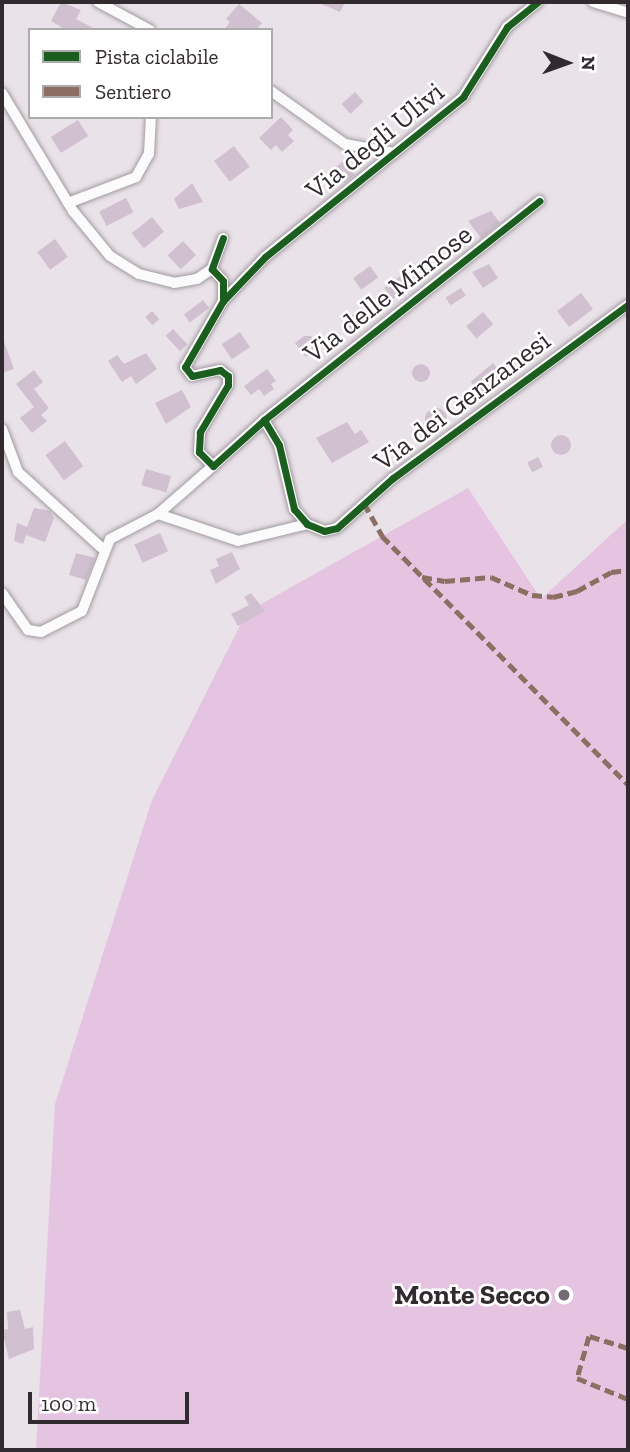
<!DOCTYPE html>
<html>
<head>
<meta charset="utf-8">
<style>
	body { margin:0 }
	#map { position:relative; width:630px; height:1452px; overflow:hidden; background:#eae2e9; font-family:"Zilla Slab",serif }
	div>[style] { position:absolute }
	.green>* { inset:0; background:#e4c4e0 }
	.building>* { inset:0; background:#d1c0cf; transform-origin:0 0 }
	.round { border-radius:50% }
	.roads { filter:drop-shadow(0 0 2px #a19ba0) drop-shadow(0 0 2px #a19ba0) }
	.minor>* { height:10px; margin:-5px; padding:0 5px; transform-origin:5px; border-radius:5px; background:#fcfbfc }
	.quiet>* { height:5px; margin-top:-2.5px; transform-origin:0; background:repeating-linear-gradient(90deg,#8d6e63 0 10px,transparent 0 15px) }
	.cycleway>* { height:7px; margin:-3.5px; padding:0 3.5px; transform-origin:3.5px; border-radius:3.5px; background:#1b5e20 }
	.dots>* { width:19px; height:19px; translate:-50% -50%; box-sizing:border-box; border:4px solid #fff; border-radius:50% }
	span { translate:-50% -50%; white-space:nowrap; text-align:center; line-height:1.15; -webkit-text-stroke:5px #fff; paint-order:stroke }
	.street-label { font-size:28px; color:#312b30 }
	.poi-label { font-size:28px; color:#312b30; font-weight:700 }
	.right { translate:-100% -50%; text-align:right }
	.frame { position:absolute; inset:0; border:4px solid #312b30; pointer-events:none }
	.legend { position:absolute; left:28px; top:28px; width:245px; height:91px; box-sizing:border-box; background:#fff; border:2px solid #adaaac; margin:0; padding:9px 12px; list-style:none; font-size:21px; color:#312b30 }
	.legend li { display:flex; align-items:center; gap:14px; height:35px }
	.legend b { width:35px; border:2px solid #adaaac }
	.north { position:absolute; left:532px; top:28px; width:70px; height:70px; -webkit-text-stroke:5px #fff; paint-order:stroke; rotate:91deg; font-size:19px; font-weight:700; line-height:28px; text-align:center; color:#312b30 }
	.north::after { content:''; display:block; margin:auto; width:24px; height:32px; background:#312b30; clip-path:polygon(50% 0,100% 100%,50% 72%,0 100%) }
	.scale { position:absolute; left:28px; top:1392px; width:161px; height:32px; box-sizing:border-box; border:4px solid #312b30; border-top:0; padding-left:9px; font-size:21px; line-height:24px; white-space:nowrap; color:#312b30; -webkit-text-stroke:5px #fff; paint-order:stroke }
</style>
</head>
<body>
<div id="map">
	<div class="green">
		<div style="clip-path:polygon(468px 488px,541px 599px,628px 519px,628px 1450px,36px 1450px,55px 1104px,152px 800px,247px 612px)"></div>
	</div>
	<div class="building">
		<div style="clip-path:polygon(61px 2px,81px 10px,76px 19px,97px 30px,66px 30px,51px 21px)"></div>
		<div style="clip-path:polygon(317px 2px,345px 2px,340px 12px)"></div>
		<div style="clip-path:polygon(239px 4px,262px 23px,256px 30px,224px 30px,230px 22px,226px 19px)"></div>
		<div style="left:355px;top:92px;width:13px;height:18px;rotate:48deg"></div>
		<div style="clip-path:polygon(281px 117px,293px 130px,288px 135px,294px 141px,282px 152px,276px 145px,271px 150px,259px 138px)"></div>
		<div style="left:78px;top:120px;width:19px;height:32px;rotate:58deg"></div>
		<div style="left:234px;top:146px;width:26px;height:25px;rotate:53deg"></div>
		<div style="left:343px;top:161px;width:18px;height:13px;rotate:49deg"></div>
		<div style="clip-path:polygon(192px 183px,203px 202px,179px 209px,174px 199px)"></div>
		<div style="left:126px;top:198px;width:16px;height:30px;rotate:63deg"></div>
		<div style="clip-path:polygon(491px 211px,500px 223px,481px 238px,468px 221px)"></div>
		<div style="left:152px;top:217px;width:19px;height:26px;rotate:51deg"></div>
		<div style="left:55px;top:239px;width:22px;height:22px;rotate:54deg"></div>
		<div style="left:183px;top:241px;width:19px;height:21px;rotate:47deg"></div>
		<div style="clip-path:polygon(489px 264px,498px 278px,483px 288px,472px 272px)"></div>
		<div style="left:370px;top:266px;width:14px;height:21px;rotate:54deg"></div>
		<div style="left:406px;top:272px;width:14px;height:27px;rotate:54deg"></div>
		<div style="left:461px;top:288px;width:9px;height:18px;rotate:58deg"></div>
		<div style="left:581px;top:293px;width:20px;height:30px;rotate:53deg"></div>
		<div style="left:203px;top:300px;width:10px;height:24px;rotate:53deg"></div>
		<div style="left:367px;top:306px;width:13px;height:27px;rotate:58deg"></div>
		<div style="left:152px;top:311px;width:11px;height:9px;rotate:49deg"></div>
		<div style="left:483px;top:312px;width:16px;height:22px;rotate:50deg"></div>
		<div style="left:173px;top:329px;width:21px;height:10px;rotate:47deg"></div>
		<div style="left:240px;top:332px;width:18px;height:22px;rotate:56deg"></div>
		<div style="clip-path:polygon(2px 336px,14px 369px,2px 373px)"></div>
		<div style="clip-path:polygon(304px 336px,311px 336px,319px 347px,306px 357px,295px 343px)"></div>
		<div style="clip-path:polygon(146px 353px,157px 369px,136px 384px,131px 376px,122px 382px,108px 361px,117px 355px,124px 364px)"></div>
		<div style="left:493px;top:363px;width:16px;height:29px;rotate:50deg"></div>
		<div class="round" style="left:412px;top:364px;width:18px;height:18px"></div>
		<div style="clip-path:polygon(267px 369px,276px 381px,271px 384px,274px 389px,264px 396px,259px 389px,251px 395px,244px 386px)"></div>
		<div style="clip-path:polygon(34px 370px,43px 382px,34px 389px,49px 408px,41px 415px,47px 421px,32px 433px,20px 418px,34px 407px,16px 384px)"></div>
		<div style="clip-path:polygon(182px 390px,191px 407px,166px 424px,155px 403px)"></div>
		<div class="round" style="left:425px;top:408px;width:22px;height:22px"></div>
		<div style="clip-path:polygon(347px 422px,355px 434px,361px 430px,369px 442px,332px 463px,316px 438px)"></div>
		<div class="round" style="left:551px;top:435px;width:20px;height:20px"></div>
		<div style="left:65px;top:441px;width:31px;height:24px;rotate:54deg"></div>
		<div style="left:538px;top:457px;width:11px;height:12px;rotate:63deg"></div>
		<div style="left:146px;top:469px;width:26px;height:17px;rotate:16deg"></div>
		<div style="clip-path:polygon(34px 508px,50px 511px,54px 518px,45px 542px,26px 535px,23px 544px,14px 541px,17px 523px,27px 527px)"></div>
		<div style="left:160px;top:533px;width:20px;height:28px;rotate:66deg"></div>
		<div style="clip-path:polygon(232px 552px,240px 569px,216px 584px,210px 570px,219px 566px,216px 559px)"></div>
		<div style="clip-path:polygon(76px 553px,95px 558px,86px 580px,69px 575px)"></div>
		<div style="clip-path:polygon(251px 593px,265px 611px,238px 626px,231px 614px,249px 605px,244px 597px)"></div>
		<div style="clip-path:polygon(20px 1310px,25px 1329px,33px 1327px,34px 1349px,9px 1359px,2px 1330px,8px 1329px,7px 1312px)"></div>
	</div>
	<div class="roads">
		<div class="minor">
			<div style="left:98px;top:2px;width:59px;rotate:28.3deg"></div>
			<div style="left:593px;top:2px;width:37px;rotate:17deg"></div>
			<div style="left:271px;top:91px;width:91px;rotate:35.6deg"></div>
			<div style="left:345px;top:144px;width:50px;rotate:10.4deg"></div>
			<div style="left:2px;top:93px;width:138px;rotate:59deg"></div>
			<div style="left:73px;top:211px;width:58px;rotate:50.6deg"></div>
			<div style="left:110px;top:256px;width:34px;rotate:32deg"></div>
			<div style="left:139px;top:274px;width:36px;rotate:14deg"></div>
			<div style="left:174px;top:283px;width:23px;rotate:-10deg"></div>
			<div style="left:197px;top:279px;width:18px;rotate:-34deg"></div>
			<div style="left:68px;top:203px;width:73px;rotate:-20.9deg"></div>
			<div style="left:136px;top:177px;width:26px;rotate:-61deg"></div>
			<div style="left:149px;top:154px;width:37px;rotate:-87deg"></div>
			<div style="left:223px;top:238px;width:33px;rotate:110deg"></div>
			<div style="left:212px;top:269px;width:16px;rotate:47deg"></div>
			<div style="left:223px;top:281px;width:20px;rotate:90deg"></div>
			<div style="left:223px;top:301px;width:76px;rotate:119.9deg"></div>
			<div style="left:185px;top:367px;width:11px;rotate:52deg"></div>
			<div style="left:192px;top:376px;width:29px;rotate:-12deg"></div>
			<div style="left:220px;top:370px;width:10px;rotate:37deg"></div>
			<div style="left:228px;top:376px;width:9px;rotate:90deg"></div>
			<div style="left:228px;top:385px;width:55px;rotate:120.8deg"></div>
			<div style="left:200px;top:432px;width:20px;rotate:93deg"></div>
			<div style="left:199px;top:452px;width:20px;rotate:45deg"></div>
			<div style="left:213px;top:466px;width:69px;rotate:-42deg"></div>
			<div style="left:264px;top:420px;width:29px;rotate:59deg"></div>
			<div style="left:279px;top:445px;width:66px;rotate:76.8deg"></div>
			<div style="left:294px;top:509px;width:20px;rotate:49deg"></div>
			<div style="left:307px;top:524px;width:18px;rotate:22deg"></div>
			<div style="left:324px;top:531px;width:13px;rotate:-13deg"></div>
			<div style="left:337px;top:528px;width:75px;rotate:-41.8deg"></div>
			<div style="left:393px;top:478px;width:292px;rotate:-36.4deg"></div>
			<div style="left:223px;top:301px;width:61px;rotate:-46.3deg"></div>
			<div style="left:265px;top:257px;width:255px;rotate:-38.9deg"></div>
			<div style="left:463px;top:97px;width:83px;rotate:-57.8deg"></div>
			<div style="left:507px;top:27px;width:40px;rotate:-39deg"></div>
			<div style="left:264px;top:420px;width:352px;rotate:-38.5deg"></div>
			<div style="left:2px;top:429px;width:46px;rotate:69.6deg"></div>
			<div style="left:18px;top:472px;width:115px;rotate:42.2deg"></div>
			<div style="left:158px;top:514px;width:73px;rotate:-41.1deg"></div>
			<div style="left:2px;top:593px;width:45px;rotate:54.9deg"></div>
			<div style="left:28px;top:630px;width:13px;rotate:9deg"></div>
			<div style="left:41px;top:632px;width:46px;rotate:-27.1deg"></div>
			<div style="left:82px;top:611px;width:77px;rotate:-68.7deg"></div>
			<div style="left:110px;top:539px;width:54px;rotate:-27.5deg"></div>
			<div style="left:158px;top:514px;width:84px;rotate:18.6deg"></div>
			<div style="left:238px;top:541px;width:71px;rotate:-13.8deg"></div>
		</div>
	</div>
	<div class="quiet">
		<div style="left:364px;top:503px;width:38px;rotate:61deg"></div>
		<div style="left:382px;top:536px;width:350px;rotate:45.3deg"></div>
		<div style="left:422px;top:577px;width:23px;rotate:10deg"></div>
		<div style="left:445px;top:581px;width:46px;rotate:-5deg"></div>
		<div style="left:491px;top:577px;width:45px;rotate:23.7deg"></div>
		<div style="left:532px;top:595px;width:21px;rotate:5deg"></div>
		<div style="left:553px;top:597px;width:25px;rotate:-14deg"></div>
		<div style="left:577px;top:591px;width:39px;rotate:-29deg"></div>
		<div style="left:611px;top:572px;width:17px;rotate:-7deg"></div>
		<div style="left:628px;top:1348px;width:41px;rotate:-162.9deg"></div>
		<div style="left:589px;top:1336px;width:44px;rotate:105.9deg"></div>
		<div style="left:577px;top:1378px;width:55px;rotate:22.4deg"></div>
	</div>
	<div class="cycleway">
		<div style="left:223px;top:238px;width:33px;rotate:110deg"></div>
		<div style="left:212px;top:269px;width:16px;rotate:47deg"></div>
		<div style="left:223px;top:281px;width:20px;rotate:90deg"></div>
		<div style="left:223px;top:301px;width:76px;rotate:119.9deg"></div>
		<div style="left:185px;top:367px;width:11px;rotate:52deg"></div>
		<div style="left:192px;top:376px;width:29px;rotate:-12deg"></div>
		<div style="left:220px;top:370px;width:10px;rotate:37deg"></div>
		<div style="left:228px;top:376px;width:9px;rotate:90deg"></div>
		<div style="left:228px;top:385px;width:55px;rotate:120.8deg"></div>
		<div style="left:200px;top:432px;width:20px;rotate:93deg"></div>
		<div style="left:199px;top:452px;width:20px;rotate:45deg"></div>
		<div style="left:213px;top:466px;width:69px;rotate:-42deg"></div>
		<div style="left:264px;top:420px;width:29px;rotate:59deg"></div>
		<div style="left:279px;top:445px;width:66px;rotate:76.8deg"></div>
		<div style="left:294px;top:509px;width:20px;rotate:49deg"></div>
		<div style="left:307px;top:524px;width:18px;rotate:22deg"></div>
		<div style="left:324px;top:531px;width:13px;rotate:-13deg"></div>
		<div style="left:337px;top:528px;width:75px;rotate:-41.8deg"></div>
		<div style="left:393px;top:478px;width:292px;rotate:-36.4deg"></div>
		<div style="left:223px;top:301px;width:61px;rotate:-46.3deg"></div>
		<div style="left:265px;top:257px;width:255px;rotate:-38.9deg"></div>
		<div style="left:463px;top:97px;width:83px;rotate:-57.8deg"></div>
		<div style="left:507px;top:27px;width:40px;rotate:-39deg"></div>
		<div style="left:264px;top:420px;width:352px;rotate:-38.5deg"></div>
	</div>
	<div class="dots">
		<div style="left:564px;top:1295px;background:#726b71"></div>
	</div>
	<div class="street-label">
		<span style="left:375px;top:141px;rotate:-39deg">Via degli Ulivi</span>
		<span style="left:388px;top:294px;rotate:-38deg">Via delle Mimose</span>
		<span style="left:462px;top:401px;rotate:-37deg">Via dei Genzanesi</span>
	</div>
	<div class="poi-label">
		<span class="right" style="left:550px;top:1295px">Monte Secco</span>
	</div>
	<div class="frame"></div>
	<ul class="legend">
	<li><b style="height:9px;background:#1b5e20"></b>Pista ciclabile</li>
	<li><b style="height:9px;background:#8d6e63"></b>Sentiero</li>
	</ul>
	<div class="north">N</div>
	<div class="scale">100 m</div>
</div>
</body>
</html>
